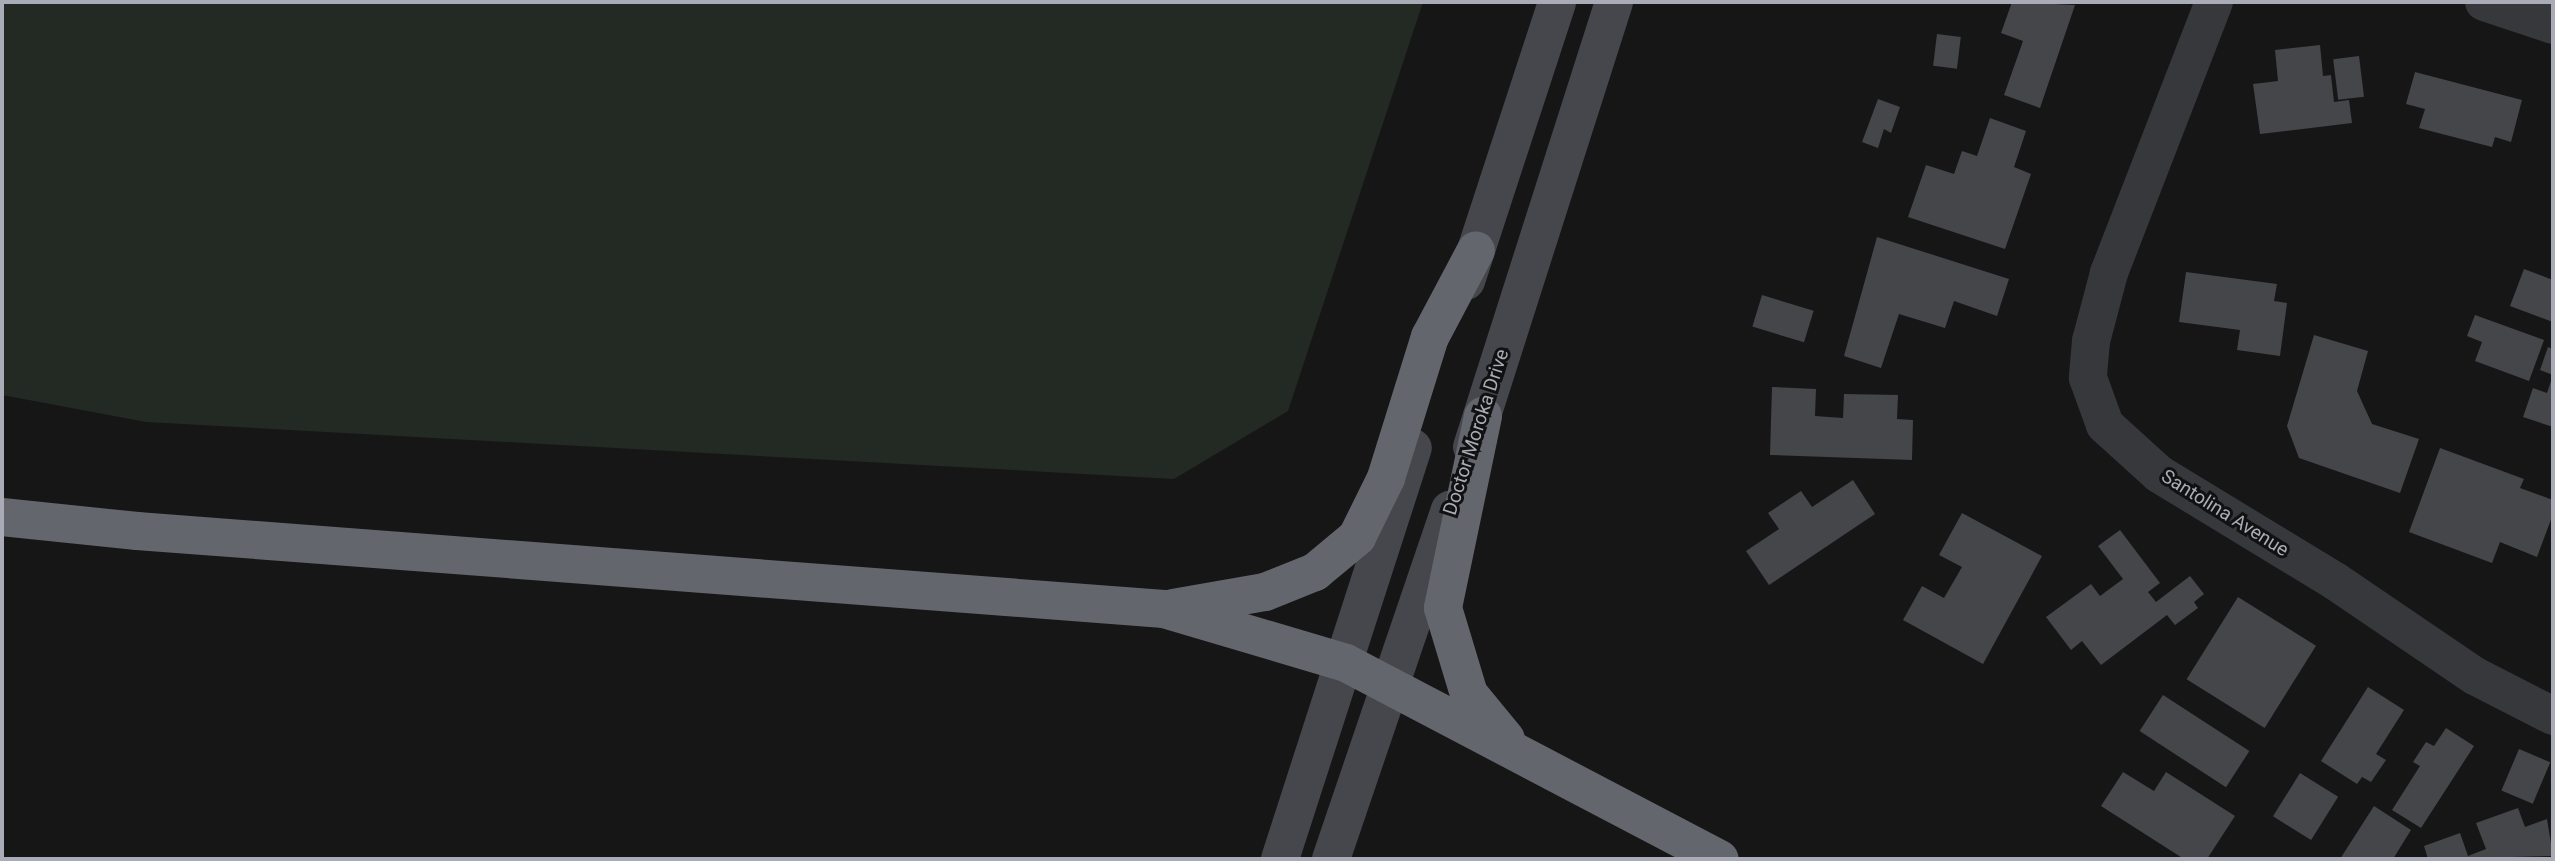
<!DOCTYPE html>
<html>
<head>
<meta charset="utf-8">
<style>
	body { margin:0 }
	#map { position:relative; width:2555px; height:861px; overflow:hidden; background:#161617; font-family:Roboto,sans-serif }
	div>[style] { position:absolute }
	.green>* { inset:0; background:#222a23 }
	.building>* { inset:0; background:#45464a; transform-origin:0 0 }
	.street>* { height:38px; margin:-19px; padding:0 19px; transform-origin:19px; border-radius:19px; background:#37383c }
	.secondary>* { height:38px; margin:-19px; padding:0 19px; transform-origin:19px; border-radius:19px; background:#45474c }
	.highway>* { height:38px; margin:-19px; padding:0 19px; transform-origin:19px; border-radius:19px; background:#64666d }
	span { translate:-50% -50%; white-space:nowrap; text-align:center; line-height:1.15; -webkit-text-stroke:6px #111112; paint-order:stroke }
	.street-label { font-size:19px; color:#a9acb6 }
	.frame { position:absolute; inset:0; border:4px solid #a9acb6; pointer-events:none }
</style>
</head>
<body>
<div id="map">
	<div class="green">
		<div style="clip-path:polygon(2px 2px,1423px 2px,1288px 411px,1174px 479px,146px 422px,2px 395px)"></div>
	</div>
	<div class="building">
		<div style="clip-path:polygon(2012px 2px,2075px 5px,2040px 108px,2004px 95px,2023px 41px,2001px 33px)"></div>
		<div style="left:1937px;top:34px;width:24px;height:32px;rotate:7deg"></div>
		<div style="clip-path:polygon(2320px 45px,2323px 76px,2331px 75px,2334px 102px,2349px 100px,2352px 123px,2260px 134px,2253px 84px,2278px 81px,2275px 50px)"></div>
		<div style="left:2359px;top:56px;width:41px;height:26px;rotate:83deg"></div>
		<div style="clip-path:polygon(2415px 72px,2522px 100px,2511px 142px,2495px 137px,2492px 147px,2419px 128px,2425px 109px,2406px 104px)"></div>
		<div style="clip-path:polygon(1878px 99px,1900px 107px,1891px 133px,1884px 129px,1878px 148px,1862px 142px)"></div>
		<div style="clip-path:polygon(1990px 118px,2026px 131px,2014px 167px,2031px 174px,2005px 249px,1908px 217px,1926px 165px,1954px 174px,1962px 151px,1977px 156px)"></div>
		<div style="clip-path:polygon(1877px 237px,2009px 279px,1997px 316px,1954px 301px,1945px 328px,1899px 314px,1881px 368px,1844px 356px)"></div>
		<div style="clip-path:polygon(2524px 269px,2553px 280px,2553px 322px,2510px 306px)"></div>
		<div style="clip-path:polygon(2186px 272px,2277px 284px,2274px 301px,2287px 303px,2280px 356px,2237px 350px,2240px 330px,2179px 322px)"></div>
		<div style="left:1762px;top:295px;width:54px;height:33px;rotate:17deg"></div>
		<div style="clip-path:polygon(2475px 315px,2544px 340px,2529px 381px,2475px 361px,2482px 342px,2467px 336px)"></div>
		<div style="clip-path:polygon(2314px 335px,2368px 351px,2357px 391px,2372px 424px,2419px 439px,2400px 493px,2299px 458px,2287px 426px)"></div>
		<div style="clip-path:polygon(2548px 347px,2553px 349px,2553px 375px,2540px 370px)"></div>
		<div style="clip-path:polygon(2553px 375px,2553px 427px,2523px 417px,2533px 388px,2547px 393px)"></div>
		<div style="clip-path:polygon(1772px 387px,1816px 389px,1815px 416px,1843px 418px,1844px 394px,1898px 395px,1897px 419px,1913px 420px,1912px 460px,1770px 455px)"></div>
		<div style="clip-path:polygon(2440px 448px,2524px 479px,2520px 488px,2553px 500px,2553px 514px,2537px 557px,2500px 542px,2492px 563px,2409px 532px)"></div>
		<div style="clip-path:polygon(1853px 480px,1875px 514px,1769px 585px,1746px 551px,1779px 529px,1768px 513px,1801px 491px,1812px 507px)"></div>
		<div style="clip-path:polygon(1962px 513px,2042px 556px,1983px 664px,1903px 620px,1922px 586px,1944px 598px,1962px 567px,1939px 555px)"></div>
		<div style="clip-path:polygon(2120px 530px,2160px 583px,2148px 592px,2156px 602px,2190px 576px,2204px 594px,2194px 602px,2198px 608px,2175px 625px,2167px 615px,2101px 665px,2082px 641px,2071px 650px,2046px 617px,2091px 584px,2100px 596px,2123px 579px,2098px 546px)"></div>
		<div style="left:2238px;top:597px;width:92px;height:97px;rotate:32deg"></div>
		<div style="clip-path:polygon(2368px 687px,2404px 710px,2376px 754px,2386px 760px,2371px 782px,2362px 777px,2357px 784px,2321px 761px)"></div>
		<div style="left:2163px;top:695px;width:103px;height:43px;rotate:33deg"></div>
		<div style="clip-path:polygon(2446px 728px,2474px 746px,2421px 828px,2392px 810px,2420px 766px,2413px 762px,2426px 742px,2434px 746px)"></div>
		<div style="left:2519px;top:749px;width:34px;height:45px;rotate:23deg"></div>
		<div style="clip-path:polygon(2123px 772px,2154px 791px,2166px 772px,2235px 816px,2207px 859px,2184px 859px,2101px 806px)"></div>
		<div style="left:2300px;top:773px;width:45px;height:51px;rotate:32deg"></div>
		<div style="clip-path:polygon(2374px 806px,2411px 830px,2393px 859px,2340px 859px)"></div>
		<div style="clip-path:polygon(2518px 808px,2525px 827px,2547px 819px,2553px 856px,2428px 859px,2424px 846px,2460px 833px,2468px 856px,2486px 849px,2476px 823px)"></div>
	</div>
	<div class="street">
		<div style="left:2214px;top:2px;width:291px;rotate:111.2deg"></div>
		<div style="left:2109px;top:273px;width:70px;rotate:104.8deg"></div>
		<div style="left:2091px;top:341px;width:37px;rotate:95deg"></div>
		<div style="left:2088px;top:378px;width:50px;rotate:70.1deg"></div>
		<div style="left:2105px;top:425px;width:73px;rotate:42.2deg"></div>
		<div style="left:2159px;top:474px;width:206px;rotate:31.3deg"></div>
		<div style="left:2335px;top:581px;width:169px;rotate:34.2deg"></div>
		<div style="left:2475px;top:676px;width:88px;rotate:27.1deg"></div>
		<div style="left:2484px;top:2px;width:73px;rotate:18.4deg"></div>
	</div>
	<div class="secondary">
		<div style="left:1466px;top:281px;width:293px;rotate:-71.9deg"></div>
		<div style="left:1472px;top:447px;width:467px;rotate:-72.3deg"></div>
		<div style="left:1280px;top:859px;width:432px;rotate:-72.1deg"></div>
		<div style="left:1331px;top:859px;width:369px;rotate:-71.2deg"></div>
	</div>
	<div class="highway">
		<div style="left:1483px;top:416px;width:196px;rotate:101.8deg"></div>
		<div style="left:1443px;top:608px;width:90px;rotate:73.2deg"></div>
		<div style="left:1469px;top:694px;width:58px;rotate:50.6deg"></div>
		<div style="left:2px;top:517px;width:136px;rotate:5.9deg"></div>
		<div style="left:137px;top:531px;width:1030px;rotate:4.34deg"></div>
		<div style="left:1164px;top:609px;width:190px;rotate:16.5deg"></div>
		<div style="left:1346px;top:663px;width:422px;rotate:27.7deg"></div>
		<div style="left:1173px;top:608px;width:93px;rotate:-9.9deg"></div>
		<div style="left:1265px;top:592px;width:54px;rotate:-21.8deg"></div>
		<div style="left:1315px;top:572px;width:55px;rotate:-39.8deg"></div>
		<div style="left:1357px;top:537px;width:66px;rotate:-63.8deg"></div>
		<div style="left:1386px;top:478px;width:148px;rotate:-72.7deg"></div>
		<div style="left:1430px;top:337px;width:98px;rotate:-62.1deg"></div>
	</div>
	<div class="street-label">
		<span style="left:1476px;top:432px;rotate:-72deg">Doctor Moroka Drive</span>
		<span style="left:2225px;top:513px;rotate:32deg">Santolina Avenue</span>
	</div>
	<div class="frame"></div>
</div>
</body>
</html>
